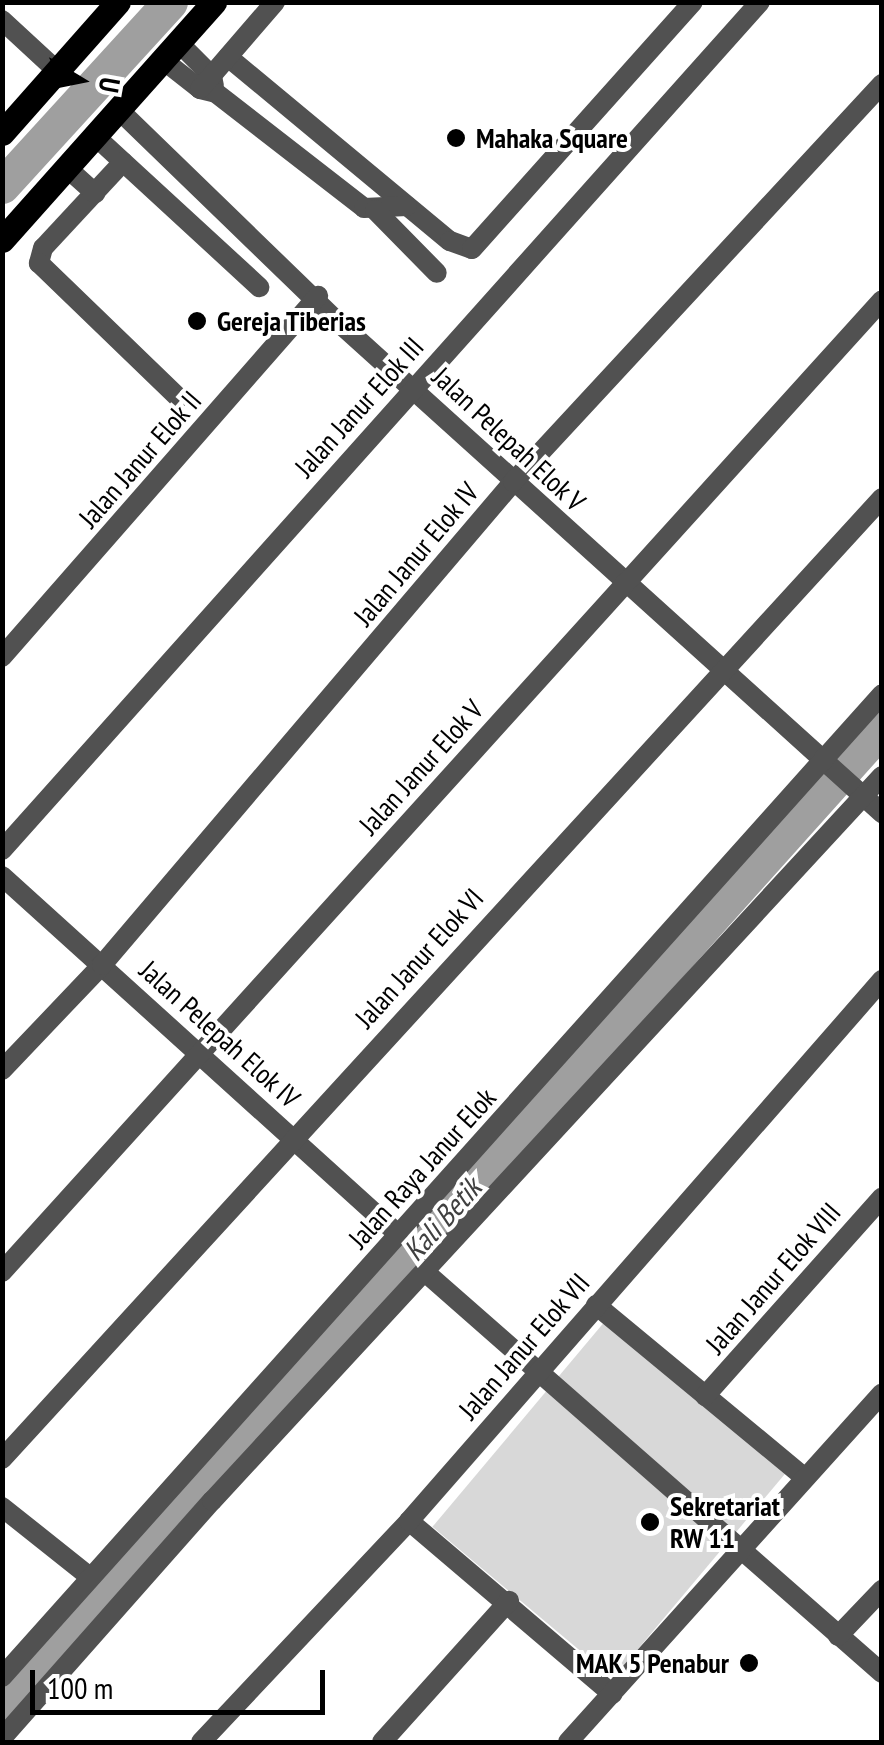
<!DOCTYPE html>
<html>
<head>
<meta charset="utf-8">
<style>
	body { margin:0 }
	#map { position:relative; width:884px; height:1745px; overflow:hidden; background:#fff; font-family:"PT Sans Narrow",sans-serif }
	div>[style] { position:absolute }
	.green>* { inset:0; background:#d8d8d8; transform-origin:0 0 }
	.river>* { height:35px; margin:-17.5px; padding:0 17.5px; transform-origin:17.5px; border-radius:17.5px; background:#9f9f9f }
	.minor>* { height:20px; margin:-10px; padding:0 10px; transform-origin:10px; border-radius:10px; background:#515151 }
	.major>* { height:25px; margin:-12.5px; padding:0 12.5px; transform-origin:12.5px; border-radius:12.5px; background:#000 }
	.dots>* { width:28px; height:28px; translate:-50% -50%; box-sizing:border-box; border:5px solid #fff; border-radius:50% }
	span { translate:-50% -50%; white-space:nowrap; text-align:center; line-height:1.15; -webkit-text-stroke:8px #fff; paint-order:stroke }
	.poi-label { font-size:28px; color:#000; font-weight:700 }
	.left { translate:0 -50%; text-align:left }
	.right { translate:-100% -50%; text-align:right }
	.street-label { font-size:28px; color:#000 }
	.water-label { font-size:30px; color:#404040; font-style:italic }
	.frame { position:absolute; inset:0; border:5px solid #000; pointer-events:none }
	.north { position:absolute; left:30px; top:30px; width:100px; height:100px; -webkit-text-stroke:8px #fff; paint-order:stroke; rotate:100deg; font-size:28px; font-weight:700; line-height:40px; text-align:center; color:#000 }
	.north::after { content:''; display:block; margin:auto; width:35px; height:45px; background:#000; clip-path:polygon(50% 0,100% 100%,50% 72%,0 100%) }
	.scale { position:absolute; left:30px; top:1670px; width:295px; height:45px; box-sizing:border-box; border:5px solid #000; border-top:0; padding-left:12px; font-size:30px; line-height:35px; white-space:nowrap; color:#000; -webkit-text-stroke:8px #fff; paint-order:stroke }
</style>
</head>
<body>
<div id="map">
	<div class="green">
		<div style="left:606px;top:1320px;width:236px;height:270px;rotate:40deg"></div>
	</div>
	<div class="river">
		<div style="left:2px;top:186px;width:249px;rotate:-47.6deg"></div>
		<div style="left:2px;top:1710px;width:1319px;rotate:-48.14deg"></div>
	</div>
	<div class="minor">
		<div style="left:2px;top:20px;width:75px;rotate:42.8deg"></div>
		<div style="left:179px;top:43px;width:47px;rotate:45deg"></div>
		<div style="left:212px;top:76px;width:10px;rotate:79deg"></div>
		<div style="left:228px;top:57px;width:288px;rotate:39.7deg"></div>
		<div style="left:450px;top:241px;width:23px;rotate:20deg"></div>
		<div style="left:472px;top:249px;width:331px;rotate:-48.2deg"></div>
		<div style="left:163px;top:60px;width:47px;rotate:38.1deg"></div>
		<div style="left:200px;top:89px;width:16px;rotate:14deg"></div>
		<div style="left:216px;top:93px;width:187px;rotate:37.8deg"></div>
		<div style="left:364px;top:208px;width:43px;rotate:-2.7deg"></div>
		<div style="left:200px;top:89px;width:115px;rotate:-49.2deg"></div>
		<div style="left:119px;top:110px;width:302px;rotate:44.1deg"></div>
		<div style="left:336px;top:320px;width:736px;rotate:42.08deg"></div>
		<div style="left:96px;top:137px;width:222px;rotate:42.6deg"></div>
		<div style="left:123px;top:162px;width:117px;rotate:132.9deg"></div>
		<div style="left:43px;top:248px;width:16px;rotate:105deg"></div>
		<div style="left:39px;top:263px;width:194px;rotate:44deg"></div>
		<div style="left:67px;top:168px;width:38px;rotate:42deg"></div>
		<div style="left:375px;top:210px;width:88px;rotate:45.5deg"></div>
		<div style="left:2px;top:657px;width:480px;rotate:-48.8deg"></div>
		<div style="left:2px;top:850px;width:1137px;rotate:-48.21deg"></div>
		<div style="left:2px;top:876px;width:535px;rotate:42.12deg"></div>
		<div style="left:2px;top:1070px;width:145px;rotate:-46.4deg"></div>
		<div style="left:102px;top:965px;width:634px;rotate:-49.6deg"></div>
		<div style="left:513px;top:482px;width:543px;rotate:-47.17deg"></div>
		<div style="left:2px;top:1272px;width:1311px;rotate:-47.84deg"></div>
		<div style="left:425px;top:1272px;width:608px;rotate:41.27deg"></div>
		<div style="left:596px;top:1305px;width:270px;rotate:39.6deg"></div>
		<div style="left:705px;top:1396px;width:266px;rotate:-48.3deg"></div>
		<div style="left:2px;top:1459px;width:1303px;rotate:-47.52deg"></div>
		<div style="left:2px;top:1507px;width:112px;rotate:38.5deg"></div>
		<div style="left:409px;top:1521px;width:267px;rotate:40.4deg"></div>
		<div style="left:838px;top:1636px;width:64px;rotate:-46.3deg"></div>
		<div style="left:2px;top:1677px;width:1319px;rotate:-48.16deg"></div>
		<div style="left:2px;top:1738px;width:317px;rotate:-48.5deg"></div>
		<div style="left:212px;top:1501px;width:987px;rotate:-47.26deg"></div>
		<div style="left:201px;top:1742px;width:303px;rotate:-46.7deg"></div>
		<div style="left:409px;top:1521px;width:719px;rotate:-48.84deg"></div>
		<div style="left:382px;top:1742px;width:190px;rotate:-48deg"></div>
		<div style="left:568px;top:1742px;width:469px;rotate:-48deg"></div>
	</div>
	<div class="major">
		<div style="left:2px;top:133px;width:175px;rotate:-48.5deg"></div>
		<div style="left:2px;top:240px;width:319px;rotate:-48.3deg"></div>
	</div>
	<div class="dots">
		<div style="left:456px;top:138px;background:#000"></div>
		<div style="left:197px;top:321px;background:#000"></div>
		<div style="left:650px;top:1522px;background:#000"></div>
		<div style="left:749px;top:1663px;background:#000"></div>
	</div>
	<div class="poi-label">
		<span class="left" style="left:476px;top:138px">Mahaka Square</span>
		<span class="left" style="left:217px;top:321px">Gereja Tiberias</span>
		<span class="left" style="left:670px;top:1522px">Sekretariat<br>RW 11</span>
		<span class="right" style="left:729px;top:1663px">MAK 5 Penabur</span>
	</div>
	<div class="street-label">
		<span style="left:359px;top:407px;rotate:-48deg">Jalan Janur Elok III</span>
		<span style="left:509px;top:439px;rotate:43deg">Jalan Pelepah Elok V</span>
		<span style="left:140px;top:459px;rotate:-49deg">Jalan Janur Elok II</span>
		<span style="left:416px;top:554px;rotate:-50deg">Jalan Janur Elok IV</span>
		<span style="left:421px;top:767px;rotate:-48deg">Jalan Janur Elok V</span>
		<span style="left:419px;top:958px;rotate:-48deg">Jalan Janur Elok VI</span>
		<span style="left:220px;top:1034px;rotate:42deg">Jalan Pelepah Elok IV</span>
		<span style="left:422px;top:1168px;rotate:-48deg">Jalan Raya Janur Elok</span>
		<span style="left:773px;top:1278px;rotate:-49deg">Jalan Janur Elok VIII</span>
		<span style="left:524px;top:1346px;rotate:-49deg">Jalan Janur Elok VII</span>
	</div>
	<div class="water-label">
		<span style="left:442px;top:1219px;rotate:-48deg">Kali Betik</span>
	</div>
	<div class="frame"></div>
	<div class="north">U</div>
	<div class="scale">100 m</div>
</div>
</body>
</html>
